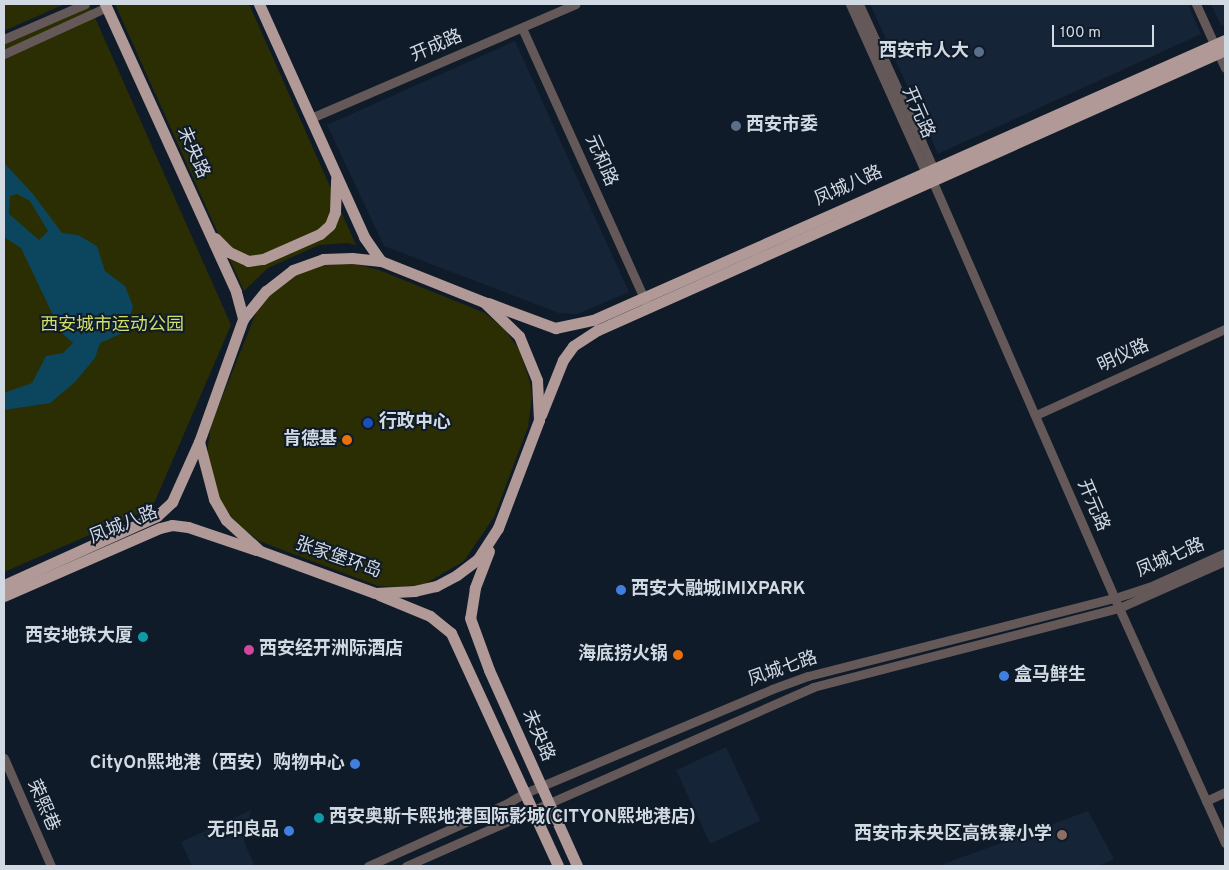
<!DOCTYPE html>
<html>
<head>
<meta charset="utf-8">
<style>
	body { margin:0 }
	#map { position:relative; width:1229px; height:870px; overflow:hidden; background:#101b29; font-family:Overpass,"Noto Sans SC",sans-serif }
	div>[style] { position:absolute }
	.built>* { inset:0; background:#152437; transform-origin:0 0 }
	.green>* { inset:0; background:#2a2e02 }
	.water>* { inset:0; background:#0c465e }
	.minor>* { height:9px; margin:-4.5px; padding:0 4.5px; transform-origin:4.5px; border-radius:4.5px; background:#645958 }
	.major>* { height:11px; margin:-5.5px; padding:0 5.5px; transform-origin:5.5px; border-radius:5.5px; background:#b09996 }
	.dots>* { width:14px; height:14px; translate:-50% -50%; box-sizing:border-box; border:2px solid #101b29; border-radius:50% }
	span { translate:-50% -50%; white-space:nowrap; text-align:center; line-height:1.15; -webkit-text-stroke:4px #101b29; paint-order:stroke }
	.street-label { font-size:18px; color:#d1d9e3 }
	.poi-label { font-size:18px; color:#d1d9e3; font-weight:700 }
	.right { translate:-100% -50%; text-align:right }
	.left { translate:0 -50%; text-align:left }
	.park-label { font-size:18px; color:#cfdf67 }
	.frame { position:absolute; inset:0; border:5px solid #d1d9e3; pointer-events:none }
	.scale { position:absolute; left:1052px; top:25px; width:102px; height:22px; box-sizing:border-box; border:2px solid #d1d9e3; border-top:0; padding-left:6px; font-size:15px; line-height:18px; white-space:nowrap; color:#d1d9e3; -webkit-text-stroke:4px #101b29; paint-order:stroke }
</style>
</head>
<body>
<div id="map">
	<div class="built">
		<div style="clip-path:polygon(870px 4px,1188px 4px,1201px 34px,938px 154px)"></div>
		<div style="clip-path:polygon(1211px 4px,1225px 4px,1225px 24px,1221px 26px)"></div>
		<div style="clip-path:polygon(515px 41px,629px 292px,578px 314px,559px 313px,384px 246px,327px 125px)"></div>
		<div style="left:726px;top:747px;width:81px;height:55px;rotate:65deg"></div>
		<div style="clip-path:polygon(251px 810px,244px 842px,255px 866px,192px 866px,181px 842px)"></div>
		<div style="clip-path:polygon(1088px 811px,1114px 859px,1099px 866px,938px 866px)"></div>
	</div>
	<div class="green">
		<div style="clip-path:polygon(4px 4px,65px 4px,4px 31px)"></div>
		<div style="clip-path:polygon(89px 4px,231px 325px,152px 508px,4px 572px,4px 35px)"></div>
		<div style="clip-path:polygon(115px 4px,249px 4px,356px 245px,348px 243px,319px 245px,268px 268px,244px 291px)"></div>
		<div style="clip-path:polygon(351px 263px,379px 270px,485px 313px,504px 329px,519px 349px,530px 382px,532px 397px,528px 427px,494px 517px,464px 561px,425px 584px,400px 587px,378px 586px,259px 541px,239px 525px,226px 510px,220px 499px,208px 463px,208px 446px,211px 425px,256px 313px,266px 298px,298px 274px,320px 265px)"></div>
	</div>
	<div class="water">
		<div style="clip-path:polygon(evenodd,4px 163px,33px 194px,62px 233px,78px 235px,97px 246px,105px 271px,125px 286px,133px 306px,127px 331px,100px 343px,95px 358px,75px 382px,50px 403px,4px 410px,4px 393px,32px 383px,46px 356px,63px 353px,73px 343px,61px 332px,21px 248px,4px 237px,4px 163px,17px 194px,30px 201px,48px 231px,39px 240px,9px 214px,10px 196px,17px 194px)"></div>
	</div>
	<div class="minor">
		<div style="left:850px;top:4px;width:183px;rotate:65.8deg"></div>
		<div style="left:925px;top:171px;width:11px;rotate:52deg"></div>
		<div style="left:932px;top:180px;width:467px;rotate:66.4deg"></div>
		<div style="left:1119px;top:608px;width:258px;rotate:65.7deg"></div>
		<div style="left:859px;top:4px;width:153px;rotate:65.6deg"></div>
		<div style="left:922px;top:143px;width:27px;rotate:66deg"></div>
		<div style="left:933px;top:168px;width:7px;rotate:98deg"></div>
		<div style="left:1196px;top:4px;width:70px;rotate:65.6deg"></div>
		<div style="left:522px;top:28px;width:302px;rotate:65.7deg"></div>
		<div style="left:4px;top:39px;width:88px;rotate:-23.4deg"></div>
		<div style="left:4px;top:54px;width:111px;rotate:-24.5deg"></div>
		<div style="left:311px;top:118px;width:288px;rotate:-23.3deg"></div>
		<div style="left:1036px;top:415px;width:208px;rotate:-24.5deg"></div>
		<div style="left:4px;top:758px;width:118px;rotate:66.5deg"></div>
		<div style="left:1206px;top:801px;width:21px;rotate:-25deg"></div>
		<div style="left:368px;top:866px;width:149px;rotate:-24.2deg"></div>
		<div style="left:504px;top:805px;width:24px;rotate:-30deg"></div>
		<div style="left:525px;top:793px;width:268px;rotate:-22.8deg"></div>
		<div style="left:772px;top:689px;width:38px;rotate:-20deg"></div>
		<div style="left:808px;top:676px;width:317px;rotate:-14.3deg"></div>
		<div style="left:1115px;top:598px;width:36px;rotate:-18deg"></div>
		<div style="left:1149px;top:587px;width:83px;rotate:-24.1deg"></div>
		<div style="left:406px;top:866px;width:445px;rotate:-23.7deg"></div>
		<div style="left:813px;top:687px;width:316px;rotate:-14.5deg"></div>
		<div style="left:1119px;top:608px;width:116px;rotate:-23.9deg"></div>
	</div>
	<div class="major">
		<div style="left:105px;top:4px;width:316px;rotate:65.5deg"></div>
		<div style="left:236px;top:292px;width:28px;rotate:75deg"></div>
		<div style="left:259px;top:4px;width:256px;rotate:65.7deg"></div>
		<div style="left:364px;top:237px;width:29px;rotate:55deg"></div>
		<div style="left:215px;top:238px;width:20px;rotate:45deg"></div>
		<div style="left:229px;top:252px;width:21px;rotate:25deg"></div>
		<div style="left:248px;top:261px;width:15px;rotate:-8deg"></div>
		<div style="left:263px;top:259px;width:62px;rotate:-23.7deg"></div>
		<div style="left:320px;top:234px;width:13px;rotate:-42deg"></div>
		<div style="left:330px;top:225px;width:14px;rotate:-69deg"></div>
		<div style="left:335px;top:212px;width:33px;rotate:-88deg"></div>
		<div style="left:352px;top:258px;width:29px;rotate:6deg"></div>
		<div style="left:381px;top:261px;width:111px;rotate:21.7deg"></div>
		<div style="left:484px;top:302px;width:49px;rotate:44.2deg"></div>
		<div style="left:519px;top:336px;width:48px;rotate:67.8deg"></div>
		<div style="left:537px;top:380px;width:40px;rotate:87.1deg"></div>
		<div style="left:539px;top:420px;width:116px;rotate:110.8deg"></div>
		<div style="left:498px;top:528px;width:37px;rotate:123deg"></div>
		<div style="left:478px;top:559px;width:26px;rotate:143deg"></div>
		<div style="left:457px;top:575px;width:24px;rotate:152deg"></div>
		<div style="left:436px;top:586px;width:22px;rotate:167deg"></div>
		<div style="left:415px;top:591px;width:40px;rotate:177.1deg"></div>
		<div style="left:375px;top:593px;width:122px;rotate:-159.9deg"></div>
		<div style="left:260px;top:551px;width:46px;rotate:-137.6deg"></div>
		<div style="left:226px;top:520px;width:24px;rotate:-120deg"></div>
		<div style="left:214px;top:499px;width:59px;rotate:-104.7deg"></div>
		<div style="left:199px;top:442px;width:131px;rotate:-70.3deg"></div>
		<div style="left:243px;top:319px;width:36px;rotate:-51deg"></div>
		<div style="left:266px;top:291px;width:34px;rotate:-38deg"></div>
		<div style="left:293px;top:270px;width:32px;rotate:-20deg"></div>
		<div style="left:323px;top:259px;width:29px;rotate:-2deg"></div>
		<div style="left:488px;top:303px;width:72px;rotate:20.5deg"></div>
		<div style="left:555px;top:328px;width:39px;rotate:-12deg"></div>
		<div style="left:593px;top:320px;width:691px;rotate:-23.9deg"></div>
		<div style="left:541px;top:415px;width:59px;rotate:-68.2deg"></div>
		<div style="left:563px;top:360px;width:17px;rotate:-54deg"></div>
		<div style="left:573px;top:346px;width:30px;rotate:-33deg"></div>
		<div style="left:598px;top:330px;width:687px;rotate:-24.06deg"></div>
		<div style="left:489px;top:551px;width:40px;rotate:111deg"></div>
		<div style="left:475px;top:588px;width:30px;rotate:99deg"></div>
		<div style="left:470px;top:618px;width:55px;rotate:69.9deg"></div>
		<div style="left:489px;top:670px;width:215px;rotate:65.8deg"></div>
		<div style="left:4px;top:585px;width:168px;rotate:-24.3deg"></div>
		<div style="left:157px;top:516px;width:21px;rotate:-43deg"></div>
		<div style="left:172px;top:502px;width:66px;rotate:-65.8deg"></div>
		<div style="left:379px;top:595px;width:55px;rotate:22.4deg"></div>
		<div style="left:430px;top:616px;width:27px;rotate:39deg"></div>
		<div style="left:451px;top:633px;width:256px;rotate:65.3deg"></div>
		<div style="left:4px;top:596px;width:170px;rotate:-23.6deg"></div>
		<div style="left:160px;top:528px;width:12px;rotate:-14deg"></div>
		<div style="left:172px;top:525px;width:16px;rotate:7deg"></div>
		<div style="left:188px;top:527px;width:72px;rotate:18.7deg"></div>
	</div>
	<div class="dots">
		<div style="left:979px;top:52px;background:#5c6f8a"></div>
		<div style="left:736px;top:126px;background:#5c6f8a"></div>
		<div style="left:368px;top:423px;background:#1a4fb4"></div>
		<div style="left:347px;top:440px;background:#e8710a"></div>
		<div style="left:621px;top:590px;background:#3f7fe0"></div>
		<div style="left:143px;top:637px;background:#0f9aa8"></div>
		<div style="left:249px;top:650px;background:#d1479c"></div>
		<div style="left:678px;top:655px;background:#e8710a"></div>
		<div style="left:1004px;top:676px;background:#3f7fe0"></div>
		<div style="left:355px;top:764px;background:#3f7fe0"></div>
		<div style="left:319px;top:818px;background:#0f9aa8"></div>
		<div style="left:289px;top:831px;background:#3f7fe0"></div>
		<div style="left:1062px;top:835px;background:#8d6e63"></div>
	</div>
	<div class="street-label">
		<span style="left:437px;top:47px;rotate:-23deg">开成路</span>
		<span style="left:917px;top:113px;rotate:66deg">开元路</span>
		<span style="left:192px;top:153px;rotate:66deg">未央路</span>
		<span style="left:600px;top:161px;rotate:66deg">元和路</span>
		<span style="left:849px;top:187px;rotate:-24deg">凤城八路</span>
		<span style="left:1124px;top:357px;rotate:-25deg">明仪路</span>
		<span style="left:1092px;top:506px;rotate:67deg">开元路</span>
		<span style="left:124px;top:526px;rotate:-22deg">凤城八路</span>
		<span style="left:338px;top:559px;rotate:19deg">张家堡环岛</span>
		<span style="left:1171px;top:559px;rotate:-23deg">凤城七路</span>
		<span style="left:783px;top:670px;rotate:-19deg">凤城七路</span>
		<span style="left:537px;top:736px;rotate:67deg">未央路</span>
		<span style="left:42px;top:806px;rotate:66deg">荣熙巷</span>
	</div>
	<div class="poi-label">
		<span class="right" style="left:969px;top:52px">西安市人大</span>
		<span class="left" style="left:746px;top:126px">西安市委</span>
		<span class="left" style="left:379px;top:423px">行政中心</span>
		<span class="right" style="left:337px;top:440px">肯德基</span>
		<span class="left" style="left:631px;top:590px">西安大融城IMIXPARK</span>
		<span class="right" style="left:133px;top:637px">西安地铁大厦</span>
		<span class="left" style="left:259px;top:650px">西安经开洲际酒店</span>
		<span class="right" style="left:668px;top:655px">海底捞火锅</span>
		<span class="left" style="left:1014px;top:676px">盒马鲜生</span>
		<span class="right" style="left:345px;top:764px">CityOn熙地港（西安）购物中心</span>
		<span class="left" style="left:329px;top:818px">西安奥斯卡熙地港国际影城(CITYON熙地港店)</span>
		<span class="right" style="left:279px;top:831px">无印良品</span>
		<span class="right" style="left:1052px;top:835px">西安市未央区高铁寨小学</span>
	</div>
	<div class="park-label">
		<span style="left:112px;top:326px">西安城市运动公园</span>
	</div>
	<div class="frame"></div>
	<div class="scale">100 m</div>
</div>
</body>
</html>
